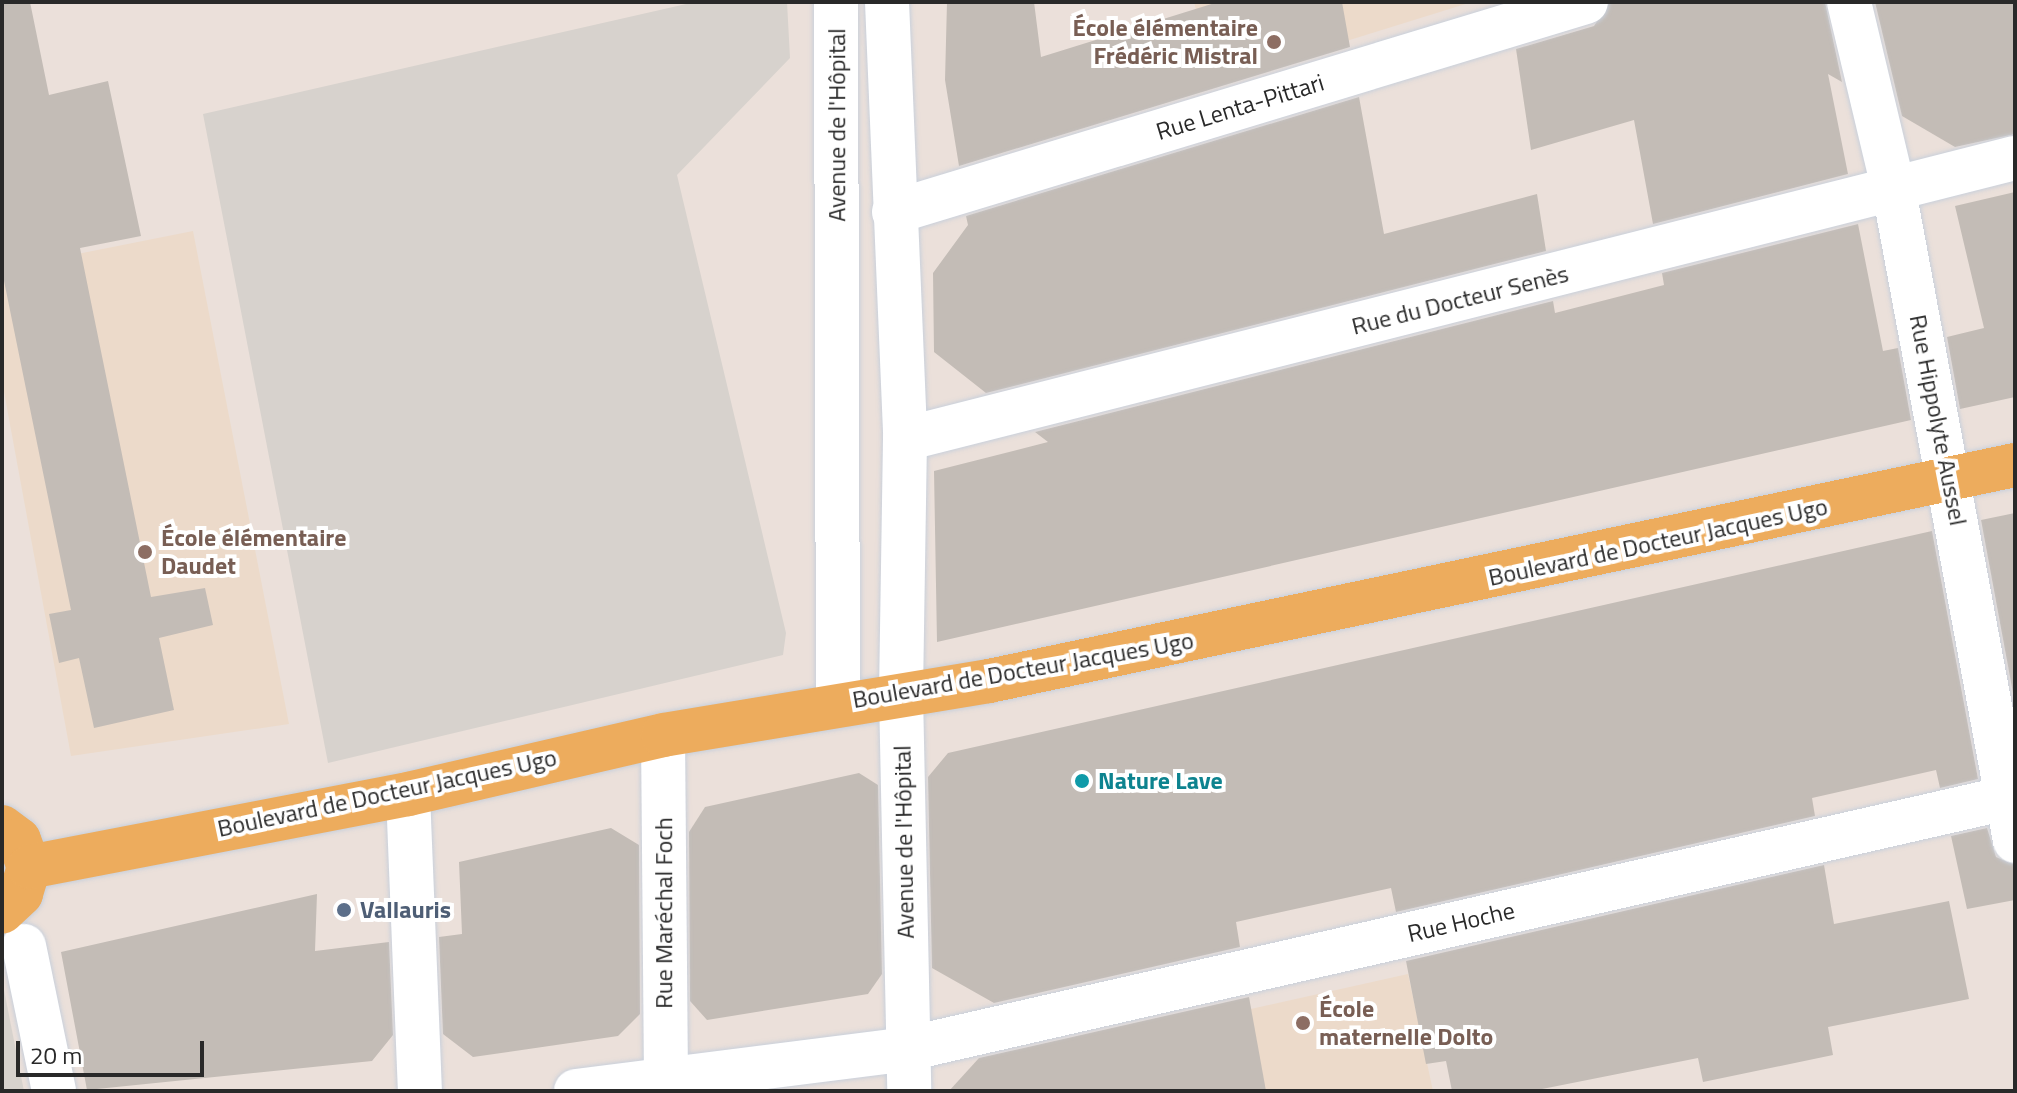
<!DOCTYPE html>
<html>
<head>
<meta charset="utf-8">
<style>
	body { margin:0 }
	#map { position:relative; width:2017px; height:1093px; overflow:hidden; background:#ebe0da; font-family:"Titillium Web",sans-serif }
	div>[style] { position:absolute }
	.education>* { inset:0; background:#ecdaca }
	.plaza>* { inset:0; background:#d7d2cd }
	.building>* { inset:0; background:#c3bcb6 }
	.roads { filter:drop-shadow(0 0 2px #c9d0db) drop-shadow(0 0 2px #c9d0db) }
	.minor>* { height:44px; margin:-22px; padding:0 22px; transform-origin:22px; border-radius:22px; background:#fff }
	.major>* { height:44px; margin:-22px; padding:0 22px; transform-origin:22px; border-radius:22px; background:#edac5d }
	.dots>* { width:22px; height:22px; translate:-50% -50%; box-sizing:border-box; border:4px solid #fff; border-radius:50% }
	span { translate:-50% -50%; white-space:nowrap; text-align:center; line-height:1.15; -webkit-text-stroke:8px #fff; paint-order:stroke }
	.education-label { font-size:24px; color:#785e54; font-weight:700 }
	.right { translate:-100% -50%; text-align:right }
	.left { translate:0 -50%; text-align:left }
	.street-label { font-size:24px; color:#292929 }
	.culture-label { font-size:24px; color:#0d838f; font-weight:700 }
	.service-label { font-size:24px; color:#4e5e75; font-weight:700 }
	.frame { position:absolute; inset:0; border:4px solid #292929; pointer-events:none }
	.scale { position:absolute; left:16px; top:1041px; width:188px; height:36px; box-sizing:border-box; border:4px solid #292929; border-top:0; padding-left:10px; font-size:24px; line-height:28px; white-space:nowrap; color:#292929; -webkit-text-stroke:6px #fff; paint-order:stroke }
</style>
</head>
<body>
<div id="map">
	<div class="education">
		<div style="clip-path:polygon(1194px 2px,1472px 2px,1214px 82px)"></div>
		<div style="clip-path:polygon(193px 231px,289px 724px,71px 756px,2px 381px,2px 269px)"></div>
		<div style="clip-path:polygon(1408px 974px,1433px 1091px,1135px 1091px,1125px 1037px)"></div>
	</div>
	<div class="plaza">
		<div style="clip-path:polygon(695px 2px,787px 2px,790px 58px,677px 175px,786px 633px,783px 655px,328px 763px,203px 114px)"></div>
		<div style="clip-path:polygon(2px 980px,24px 1091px,2px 1091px)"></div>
	</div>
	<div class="building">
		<div style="clip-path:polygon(2px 2px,30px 2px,49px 95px,108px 81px,141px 236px,80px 248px,151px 597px,205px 588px,213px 625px,159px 638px,174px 710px,94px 728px,79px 658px,59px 663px,49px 614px,71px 610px,2px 271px)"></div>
		<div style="clip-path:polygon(947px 2px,1034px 2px,1041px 57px,1218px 2px,1342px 2px,1350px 47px,959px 166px,945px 80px)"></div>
		<div style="clip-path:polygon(1610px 2px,1825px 2px,1842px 82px,1828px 74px,1848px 174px,1653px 224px,1634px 120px,1531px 150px,1516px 49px,1594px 26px)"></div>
		<div style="clip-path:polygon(1875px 2px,2015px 2px,2015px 134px,1955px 147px,1902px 116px)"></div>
		<div style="clip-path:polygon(1359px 97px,1384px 234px,1537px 194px,1546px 251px,986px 393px,934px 352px,933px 273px,968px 225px,966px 216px)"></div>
		<div style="clip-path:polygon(2015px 192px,2015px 397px,1960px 409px,1947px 337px,1984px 328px,1955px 206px)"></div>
		<div style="clip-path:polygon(1858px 224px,1883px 351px,1898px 348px,1911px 420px,937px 642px,934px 471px,1048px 442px,1035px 432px,1553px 301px,1555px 313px,1664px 285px,1662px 273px)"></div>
		<div style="clip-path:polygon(2015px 513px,2015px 704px,1981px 520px)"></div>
		<div style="clip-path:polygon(1932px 531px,1978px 779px,1940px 788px,1936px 770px,1812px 798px,1815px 816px,1396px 912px,1391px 888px,1236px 922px,1240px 947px,994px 1003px,932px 968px,928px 777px,948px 753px)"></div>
		<div style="clip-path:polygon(859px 773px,878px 785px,882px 974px,868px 994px,707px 1020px,690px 1001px,689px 832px,705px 807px)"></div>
		<div style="clip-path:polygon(611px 828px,639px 845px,640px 1014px,618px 1036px,473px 1057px,443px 1034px,439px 937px,462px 934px,459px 862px)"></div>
		<div style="clip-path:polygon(1987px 828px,1996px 857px,2015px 865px,2015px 900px,1967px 909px,1951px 836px)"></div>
		<div style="clip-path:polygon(1824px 865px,1834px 924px,1949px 901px,1969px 999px,1828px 1027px,1833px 1055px,1703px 1082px,1698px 1058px,1532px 1091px,1452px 1091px,1446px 1061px,1426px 1064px,1406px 961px)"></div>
		<div style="clip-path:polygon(317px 894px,315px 951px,389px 942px,393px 1035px,372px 1061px,87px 1090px,61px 952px)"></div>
		<div style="clip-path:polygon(1249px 997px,1266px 1091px,949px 1091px,979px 1058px)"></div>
	</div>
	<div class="roads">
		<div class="minor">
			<div style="left:836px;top:2px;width:702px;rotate:89.84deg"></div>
			<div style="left:887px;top:2px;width:437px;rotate:87.6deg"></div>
			<div style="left:905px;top:439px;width:255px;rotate:90.9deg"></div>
			<div style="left:901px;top:694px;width:397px;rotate:88.8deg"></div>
			<div style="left:1849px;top:2px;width:194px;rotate:76.6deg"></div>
			<div style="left:1894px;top:191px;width:661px;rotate:79.45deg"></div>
			<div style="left:894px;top:212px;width:723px;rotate:-16.88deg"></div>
			<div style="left:905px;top:439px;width:1145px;rotate:-14.21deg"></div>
			<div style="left:663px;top:735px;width:356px;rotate:89.5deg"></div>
			<div style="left:408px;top:794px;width:297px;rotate:87.7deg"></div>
			<div style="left:24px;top:946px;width:148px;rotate:78.3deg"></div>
			<div style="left:576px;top:1091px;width:334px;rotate:-7.2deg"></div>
			<div style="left:907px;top:1049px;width:1137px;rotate:-12.86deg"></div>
		</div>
		<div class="major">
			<div style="left:2px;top:827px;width:21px;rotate:37deg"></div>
			<div style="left:19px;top:840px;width:29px;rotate:70deg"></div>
			<div style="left:29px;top:867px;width:28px;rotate:107deg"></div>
			<div style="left:21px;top:894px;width:26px;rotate:137deg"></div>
			<div style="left:29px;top:867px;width:386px;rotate:-10.9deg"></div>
			<div style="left:408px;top:794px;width:262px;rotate:-13deg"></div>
			<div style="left:663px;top:735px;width:330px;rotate:-9.4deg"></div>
			<div style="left:989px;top:681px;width:1048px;rotate:-11.89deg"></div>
		</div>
	</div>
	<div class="dots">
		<div style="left:1274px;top:42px;background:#8d6e63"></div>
		<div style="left:145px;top:552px;background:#8d6e63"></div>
		<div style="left:1082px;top:781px;background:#0f9aa8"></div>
		<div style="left:344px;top:910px;background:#5c6f8a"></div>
		<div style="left:1303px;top:1023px;background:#8d6e63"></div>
	</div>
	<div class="education-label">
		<span class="right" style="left:1258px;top:42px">École élémentaire<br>Frédéric Mistral</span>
		<span class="left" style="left:161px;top:552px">École élémentaire<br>Daudet</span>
		<span class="left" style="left:1319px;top:1023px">École<br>maternelle Dolto</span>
	</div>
	<div class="street-label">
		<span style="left:1240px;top:107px;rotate:-17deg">Rue Lenta-Pittari</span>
		<span style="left:837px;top:125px;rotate:-90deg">Avenue de l'Hôpital</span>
		<span style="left:1460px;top:300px;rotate:-14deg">Rue du Docteur Senès</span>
		<span style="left:1938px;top:420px;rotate:79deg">Rue Hippolyte Aussel</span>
		<span style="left:1658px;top:542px;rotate:-12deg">Boulevard de Docteur Jacques Ugo</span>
		<span style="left:1023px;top:670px;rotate:-10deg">Boulevard de Docteur Jacques Ugo</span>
		<span style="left:387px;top:793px;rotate:-12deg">Boulevard de Docteur Jacques Ugo</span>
		<span style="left:904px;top:842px;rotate:-91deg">Avenue de l'Hôpital</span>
		<span style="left:664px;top:913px;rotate:-90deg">Rue Maréchal Foch</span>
		<span style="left:1461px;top:922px;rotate:-13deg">Rue Hoche</span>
	</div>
	<div class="culture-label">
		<span class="left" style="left:1098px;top:781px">Nature Lave</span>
	</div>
	<div class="service-label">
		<span class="left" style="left:360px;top:910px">Vallauris</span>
	</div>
	<div class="frame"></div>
	<div class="scale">20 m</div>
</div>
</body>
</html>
